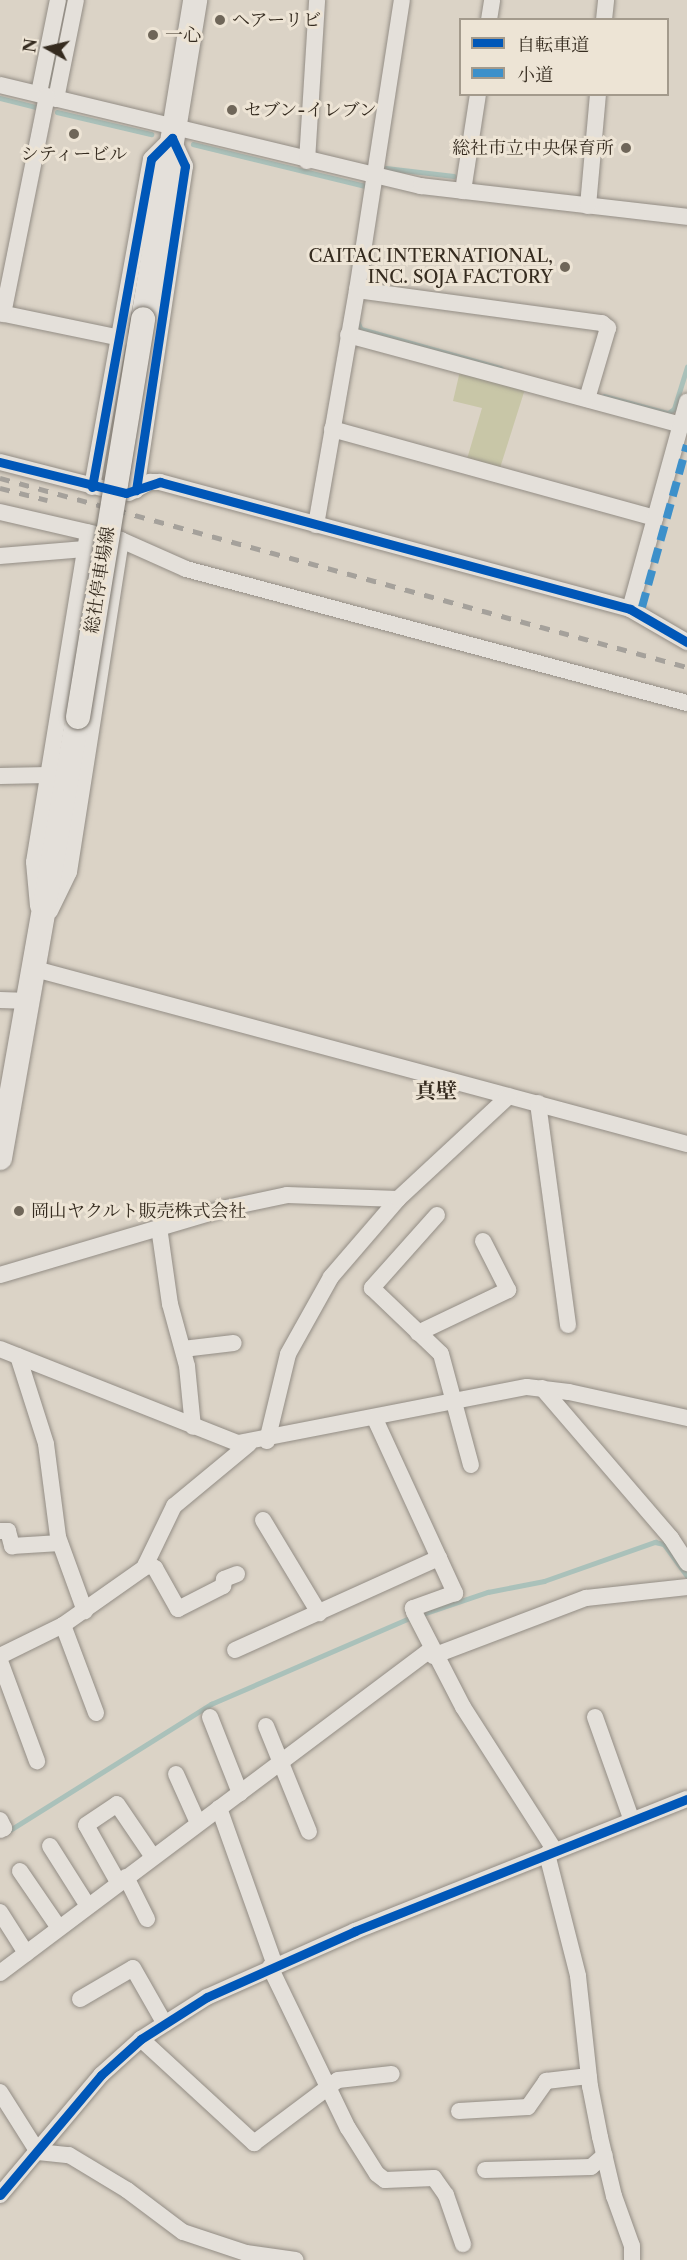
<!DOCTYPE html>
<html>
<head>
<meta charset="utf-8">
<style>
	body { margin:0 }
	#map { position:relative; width:687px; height:2260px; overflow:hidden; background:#dbd3c6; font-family:"Libre Caslon Text","Noto Serif JP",serif }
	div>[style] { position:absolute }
	.green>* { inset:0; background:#c8c6a7 }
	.stream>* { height:4.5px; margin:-2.25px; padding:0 2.25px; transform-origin:2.25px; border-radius:2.25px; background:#aac1ba }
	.roads { filter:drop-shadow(0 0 2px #938d85) drop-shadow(0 0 2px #938d85) }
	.minor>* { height:16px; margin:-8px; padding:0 8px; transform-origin:8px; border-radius:8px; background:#e4e0da }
	.secondary>* { height:24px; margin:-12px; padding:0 12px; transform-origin:12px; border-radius:12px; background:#e4e0da }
	.rail>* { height:4.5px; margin-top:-2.25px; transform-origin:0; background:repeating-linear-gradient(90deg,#a5a19b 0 10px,transparent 0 20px) }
	.bridges { filter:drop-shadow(0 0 2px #7c766e) drop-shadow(0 0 2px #7c766e) }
	.secondary-bridge>* { height:24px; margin:-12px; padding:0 12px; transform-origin:12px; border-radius:12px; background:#e4e0da }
	.quiet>* { height:8px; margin-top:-4px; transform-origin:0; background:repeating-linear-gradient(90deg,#3d90ca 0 15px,transparent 0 23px) }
	.cycleway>* { height:9px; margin:-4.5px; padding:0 4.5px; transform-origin:4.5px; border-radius:4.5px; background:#0057b8 }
	.dots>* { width:16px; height:16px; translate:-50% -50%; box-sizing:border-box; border:3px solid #ede4d5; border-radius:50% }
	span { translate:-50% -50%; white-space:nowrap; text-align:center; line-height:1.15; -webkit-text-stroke:6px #ede4d5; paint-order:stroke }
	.poi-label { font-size:18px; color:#352b1f }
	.left { translate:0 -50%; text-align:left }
	.right { translate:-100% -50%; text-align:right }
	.street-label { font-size:18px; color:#352b1f }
	.quarter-label { font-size:21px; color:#352b1f; font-weight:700 }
	.legend { position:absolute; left:459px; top:18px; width:210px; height:78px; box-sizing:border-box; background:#ede4d5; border:2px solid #a39a8c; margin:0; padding:8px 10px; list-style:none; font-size:18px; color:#352b1f }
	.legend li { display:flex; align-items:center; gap:12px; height:30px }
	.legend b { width:30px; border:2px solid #a39a8c }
	.north { position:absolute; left:18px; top:18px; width:60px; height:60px; -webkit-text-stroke:4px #ede4d5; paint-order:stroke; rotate:278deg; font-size:16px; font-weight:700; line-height:24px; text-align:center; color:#352b1f }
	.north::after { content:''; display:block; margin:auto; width:21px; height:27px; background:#352b1f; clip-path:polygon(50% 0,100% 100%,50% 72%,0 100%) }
</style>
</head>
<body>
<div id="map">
	<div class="green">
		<div style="clip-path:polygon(460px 371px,525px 389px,500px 468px,467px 459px,482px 408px,453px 401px)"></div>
	</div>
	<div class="stream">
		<div style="left:50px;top:85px;width:40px;rotate:-80deg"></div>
		<div style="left:0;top:98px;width:38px;rotate:14deg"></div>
		<div style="left:57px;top:112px;width:97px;rotate:13.2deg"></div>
		<div style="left:193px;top:144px;width:177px;rotate:13.7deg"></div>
		<div style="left:386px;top:168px;width:68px;rotate:6.7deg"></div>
		<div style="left:358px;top:322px;width:8px;rotate:67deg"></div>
		<div style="left:361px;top:329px;width:145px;rotate:15.6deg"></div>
		<div style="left:604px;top:396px;width:66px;rotate:14.9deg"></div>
		<div style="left:668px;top:413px;width:7px;rotate:-34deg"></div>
		<div style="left:674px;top:409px;width:44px;rotate:-72.8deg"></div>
		<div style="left:420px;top:1615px;width:72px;rotate:-18.7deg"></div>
		<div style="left:488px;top:1592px;width:57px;rotate:-11.1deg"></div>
		<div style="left:544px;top:1581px;width:118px;rotate:-19.4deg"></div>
		<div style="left:655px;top:1542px;width:9px;rotate:13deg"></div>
		<div style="left:664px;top:1544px;width:39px;rotate:54deg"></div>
		<div style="left:7px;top:1832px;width:241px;rotate:-32.1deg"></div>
		<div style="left:211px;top:1704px;width:219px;rotate:-23.4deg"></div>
	</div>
	<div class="roads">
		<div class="minor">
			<div style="left:489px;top:20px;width:20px;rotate:-81deg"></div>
			<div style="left:604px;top:20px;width:20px;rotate:-84deg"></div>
			<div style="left:0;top:85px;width:433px;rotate:13.5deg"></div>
			<div style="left:421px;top:186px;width:268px;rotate:6.6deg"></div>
			<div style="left:39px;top:93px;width:95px;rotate:-78.5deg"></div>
			<div style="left:56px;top:99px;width:101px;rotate:-78.6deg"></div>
			<div style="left:307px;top:161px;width:161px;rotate:-86.4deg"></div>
			<div style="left:463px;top:191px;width:98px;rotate:-81.2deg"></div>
			<div style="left:588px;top:206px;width:112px;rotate:-84.9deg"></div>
			<div style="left:357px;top:290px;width:293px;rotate:-81.2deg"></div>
			<div style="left:0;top:313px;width:124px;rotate:11.7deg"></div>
			<div style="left:3px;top:314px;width:222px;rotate:-78.6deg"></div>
			<div style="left:348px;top:335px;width:345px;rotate:15.1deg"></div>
			<div style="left:332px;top:429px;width:335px;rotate:15.4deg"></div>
			<div style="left:0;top:462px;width:104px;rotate:14.4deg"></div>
			<div style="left:92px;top:487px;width:333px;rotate:-79.8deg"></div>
			<div style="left:151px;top:159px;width:30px;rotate:-45deg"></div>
			<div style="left:172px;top:138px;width:31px;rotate:65deg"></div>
			<div style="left:185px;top:166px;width:328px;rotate:98.6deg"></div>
			<div style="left:129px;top:493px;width:24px;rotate:-28deg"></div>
			<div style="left:150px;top:482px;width:10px"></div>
			<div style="left:160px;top:482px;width:487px;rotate:15.1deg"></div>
			<div style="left:630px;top:609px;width:66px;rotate:30.1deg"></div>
			<div style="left:0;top:512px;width:124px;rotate:13deg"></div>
			<div style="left:121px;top:540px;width:71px;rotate:24deg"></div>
			<div style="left:186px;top:569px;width:519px;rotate:14.97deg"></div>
			<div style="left:316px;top:525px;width:239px;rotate:-80.1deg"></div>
			<div style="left:357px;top:290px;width:247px;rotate:7.7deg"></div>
			<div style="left:602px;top:323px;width:8px;rotate:40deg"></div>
			<div style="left:608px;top:328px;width:74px;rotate:106.5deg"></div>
			<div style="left:0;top:556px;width:85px;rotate:-4.7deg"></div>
			<div style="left:630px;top:609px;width:215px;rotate:-74.6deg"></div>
			<div style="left:0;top:776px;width:48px;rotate:-1.2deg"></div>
			<div style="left:38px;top:906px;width:44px;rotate:-95.2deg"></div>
			<div style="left:34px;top:862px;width:334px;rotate:-80.7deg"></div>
			<div style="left:50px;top:911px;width:43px;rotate:-64deg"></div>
			<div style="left:69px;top:872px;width:336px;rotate:-81.1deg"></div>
			<div style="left:35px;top:969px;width:675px;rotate:15.02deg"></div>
			<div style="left:0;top:1000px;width:30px;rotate:2deg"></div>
			<div style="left:538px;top:1103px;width:224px;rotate:82.3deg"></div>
			<div style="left:437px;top:1215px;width:98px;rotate:131.7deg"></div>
			<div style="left:372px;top:1288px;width:95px;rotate:43.7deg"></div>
			<div style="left:441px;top:1354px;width:115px;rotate:74.9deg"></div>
			<div style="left:159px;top:1227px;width:78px;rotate:81.9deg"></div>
			<div style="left:170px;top:1304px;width:64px;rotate:74.7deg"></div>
			<div style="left:187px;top:1366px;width:61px;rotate:84.4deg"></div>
			<div style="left:0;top:1275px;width:236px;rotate:-16.5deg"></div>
			<div style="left:226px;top:1208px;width:62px;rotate:-12deg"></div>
			<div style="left:287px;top:1195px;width:111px;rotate:2.1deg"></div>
			<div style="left:418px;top:1333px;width:100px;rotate:-25.5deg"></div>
			<div style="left:508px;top:1290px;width:55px;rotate:-117deg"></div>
			<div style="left:0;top:1349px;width:256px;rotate:21.6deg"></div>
			<div style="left:238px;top:1443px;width:294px;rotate:-11deg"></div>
			<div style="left:527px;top:1387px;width:42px;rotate:6.8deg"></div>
			<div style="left:569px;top:1392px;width:121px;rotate:12.4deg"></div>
			<div style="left:183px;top:1349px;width:51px;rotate:-6.7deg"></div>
			<div style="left:18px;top:1356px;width:92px;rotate:72.3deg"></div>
			<div style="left:46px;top:1444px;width:94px;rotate:82.6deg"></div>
			<div style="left:58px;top:1537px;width:79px;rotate:70deg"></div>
			<div style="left:542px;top:1388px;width:198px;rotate:49.3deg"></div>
			<div style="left:671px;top:1538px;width:30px;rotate:57deg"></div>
			<div style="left:375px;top:1419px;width:192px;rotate:65.3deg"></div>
			<div style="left:455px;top:1593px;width:45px;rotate:160.3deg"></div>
			<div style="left:413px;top:1608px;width:4px;rotate:76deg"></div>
			<div style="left:414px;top:1612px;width:107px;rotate:62.7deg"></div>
			<div style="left:463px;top:1707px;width:171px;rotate:57.4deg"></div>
			<div style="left:267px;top:1441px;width:89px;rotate:-76.4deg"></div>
			<div style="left:288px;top:1354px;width:88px;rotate:-60.8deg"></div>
			<div style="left:331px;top:1277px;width:103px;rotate:-49.3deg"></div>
			<div style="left:398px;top:1199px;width:151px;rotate:-42.9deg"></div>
			<div style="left:263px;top:1520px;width:109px;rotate:58.9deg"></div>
			<div style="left:0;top:1531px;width:8px"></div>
			<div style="left:8px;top:1531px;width:16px;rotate:75deg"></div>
			<div style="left:12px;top:1546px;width:48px;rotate:-3.6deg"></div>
			<div style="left:146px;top:1564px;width:10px;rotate:24deg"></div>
			<div style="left:155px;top:1568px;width:47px;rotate:60.7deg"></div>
			<div style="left:178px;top:1609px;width:51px;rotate:-27.1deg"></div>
			<div style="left:223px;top:1586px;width:7px;rotate:-82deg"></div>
			<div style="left:224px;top:1579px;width:14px;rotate:-21deg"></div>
			<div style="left:63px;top:1625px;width:94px;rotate:69.4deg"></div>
			<div style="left:235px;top:1650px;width:224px;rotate:-24.3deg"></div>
			<div style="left:0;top:1656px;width:70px;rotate:-26.2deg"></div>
			<div style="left:63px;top:1625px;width:99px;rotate:-35.1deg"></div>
			<div style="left:144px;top:1568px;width:69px;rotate:-64.2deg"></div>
			<div style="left:174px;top:1506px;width:97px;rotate:-39.6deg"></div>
			<div style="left:433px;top:1656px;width:164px;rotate:-20.8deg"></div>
			<div style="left:586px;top:1598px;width:102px;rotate:-6.2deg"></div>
			<div style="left:0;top:1661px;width:107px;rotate:69.7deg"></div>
			<div style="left:210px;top:1717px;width:82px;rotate:68.5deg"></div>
			<div style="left:595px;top:1717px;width:110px;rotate:70.4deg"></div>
			<div style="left:266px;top:1726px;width:114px;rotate:67.9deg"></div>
			<div style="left:176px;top:1774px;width:54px;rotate:65.8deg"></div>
			<div style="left:219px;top:1808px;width:167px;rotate:70.4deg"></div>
			<div style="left:0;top:1820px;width:9px;rotate:63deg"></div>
			<div style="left:4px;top:1828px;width:4px;rotate:153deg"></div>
			<div style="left:50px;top:1846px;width:71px;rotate:57.7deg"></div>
			<div style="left:547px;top:1854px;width:126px;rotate:75.7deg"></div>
			<div style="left:578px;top:1976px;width:111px;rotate:83.8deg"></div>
			<div style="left:590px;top:2086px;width:52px;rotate:78.9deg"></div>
			<div style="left:600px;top:2137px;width:61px;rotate:76.7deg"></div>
			<div style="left:614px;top:2196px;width:53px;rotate:70.2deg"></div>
			<div style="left:632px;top:2246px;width:14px;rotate:90deg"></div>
			<div style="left:20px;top:1871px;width:69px;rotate:55.6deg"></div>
			<div style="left:126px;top:1877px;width:47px;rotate:63.4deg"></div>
			<div style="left:118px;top:1882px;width:65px;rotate:-119.3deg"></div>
			<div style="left:86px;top:1825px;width:37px;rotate:-34deg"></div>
			<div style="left:117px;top:1804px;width:64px;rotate:55.8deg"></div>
			<div style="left:0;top:1912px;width:49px;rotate:57.6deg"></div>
			<div style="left:270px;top:1967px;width:179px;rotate:64.2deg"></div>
			<div style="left:348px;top:2128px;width:54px;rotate:57.8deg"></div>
			<div style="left:377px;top:2174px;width:10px;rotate:37deg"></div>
			<div style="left:385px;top:2180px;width:49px;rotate:-2.3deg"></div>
			<div style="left:434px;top:2178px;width:21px;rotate:55deg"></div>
			<div style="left:446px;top:2195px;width:52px;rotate:70.9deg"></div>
			<div style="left:0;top:1973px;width:538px;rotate:-36.91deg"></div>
			<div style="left:80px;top:1999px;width:61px;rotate:-30.3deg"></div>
			<div style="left:133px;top:1968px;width:64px;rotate:60.3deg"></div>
			<div style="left:141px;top:2039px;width:154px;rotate:42.6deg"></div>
			<div style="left:254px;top:2143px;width:105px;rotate:-36.9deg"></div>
			<div style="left:338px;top:2080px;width:54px;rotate:-6.3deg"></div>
			<div style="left:0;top:2092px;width:71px;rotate:57.7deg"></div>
			<div style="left:459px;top:2111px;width:69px;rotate:-3.3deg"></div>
			<div style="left:528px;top:2107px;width:32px;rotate:-55deg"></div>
			<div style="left:546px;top:2081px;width:43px;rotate:-6.6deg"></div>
			<div style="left:38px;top:2152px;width:31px;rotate:6deg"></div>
			<div style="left:69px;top:2155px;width:68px;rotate:31.1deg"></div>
			<div style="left:127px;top:2190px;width:70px;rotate:36.9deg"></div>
			<div style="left:183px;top:2232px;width:66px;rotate:18.4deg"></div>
			<div style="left:246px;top:2253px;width:50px;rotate:8deg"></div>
			<div style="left:485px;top:2170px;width:106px;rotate:-1.6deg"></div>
			<div style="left:591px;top:2167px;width:18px;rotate:-41deg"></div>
			<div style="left:0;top:2195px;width:157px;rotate:-49.9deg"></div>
			<div style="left:101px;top:2075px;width:54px;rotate:-42deg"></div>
			<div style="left:141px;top:2039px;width:78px;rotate:-32.5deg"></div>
			<div style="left:207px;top:1997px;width:162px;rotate:-24deg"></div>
			<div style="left:355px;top:1931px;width:357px;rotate:-21.7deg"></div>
		</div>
		<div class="secondary">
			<div style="left:143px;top:319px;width:323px;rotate:-80.7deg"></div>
			<div style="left:0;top:1158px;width:448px;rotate:-80deg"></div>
		</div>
	</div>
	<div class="rail">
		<div style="left:0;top:478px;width:713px;rotate:15.38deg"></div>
		<div style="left:0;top:488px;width:49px;rotate:14.3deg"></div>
	</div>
	<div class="bridges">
		<div class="secondary-bridge">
			<div style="left:78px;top:717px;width:403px;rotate:-80.7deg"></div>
		</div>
	</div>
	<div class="quiet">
		<div style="left:642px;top:607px;width:168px;rotate:-74.5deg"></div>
	</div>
	<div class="cycleway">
		<div style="left:0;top:462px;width:130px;rotate:13.8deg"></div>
		<div style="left:126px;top:493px;width:36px;rotate:-18deg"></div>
		<div style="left:160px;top:482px;width:487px;rotate:15.1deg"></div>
		<div style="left:630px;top:609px;width:66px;rotate:30.1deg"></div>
		<div style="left:92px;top:487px;width:333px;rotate:-79.8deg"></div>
		<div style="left:151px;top:159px;width:30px;rotate:-45deg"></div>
		<div style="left:172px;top:138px;width:31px;rotate:65deg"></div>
		<div style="left:185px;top:166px;width:328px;rotate:98.6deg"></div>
		<div style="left:0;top:2195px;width:157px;rotate:-49.9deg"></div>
		<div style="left:101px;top:2075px;width:54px;rotate:-42deg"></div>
		<div style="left:141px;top:2039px;width:78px;rotate:-32.5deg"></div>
		<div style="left:207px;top:1997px;width:162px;rotate:-24deg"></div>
		<div style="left:355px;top:1931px;width:357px;rotate:-21.7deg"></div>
	</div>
	<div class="dots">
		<div style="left:220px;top:20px;background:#6f6659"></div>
		<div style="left:153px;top:35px;background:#6f6659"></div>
		<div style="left:232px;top:110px;background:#6f6659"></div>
		<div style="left:74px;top:134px;background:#6f6659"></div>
		<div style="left:626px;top:148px;background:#6f6659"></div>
		<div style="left:565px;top:267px;background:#6f6659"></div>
		<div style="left:19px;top:1211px;background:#6f6659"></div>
	</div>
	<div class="poi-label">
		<span class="left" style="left:232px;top:20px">ヘアーリビ</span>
		<span class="left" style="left:165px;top:35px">一心</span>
		<span class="left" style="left:244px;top:110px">セブン-イレブン</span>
		<span class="right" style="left:614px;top:148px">総社市立中央保育所</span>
		<span style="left:74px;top:154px">シティービル</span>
		<span class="right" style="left:553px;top:267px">CAITAC INTERNATIONAL,<br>INC. SOJA FACTORY</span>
		<span class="left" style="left:31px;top:1211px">岡山ヤクルト販売株式会社</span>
	</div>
	<div class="street-label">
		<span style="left:100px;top:580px;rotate:-81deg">総社停車場線</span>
	</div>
	<div class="quarter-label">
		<span style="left:436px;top:1091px">真壁</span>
	</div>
	<ul class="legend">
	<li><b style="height:8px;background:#0057b8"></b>自転車道</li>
	<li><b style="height:8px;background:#3d90ca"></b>小道</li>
	</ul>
	<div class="north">N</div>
</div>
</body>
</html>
